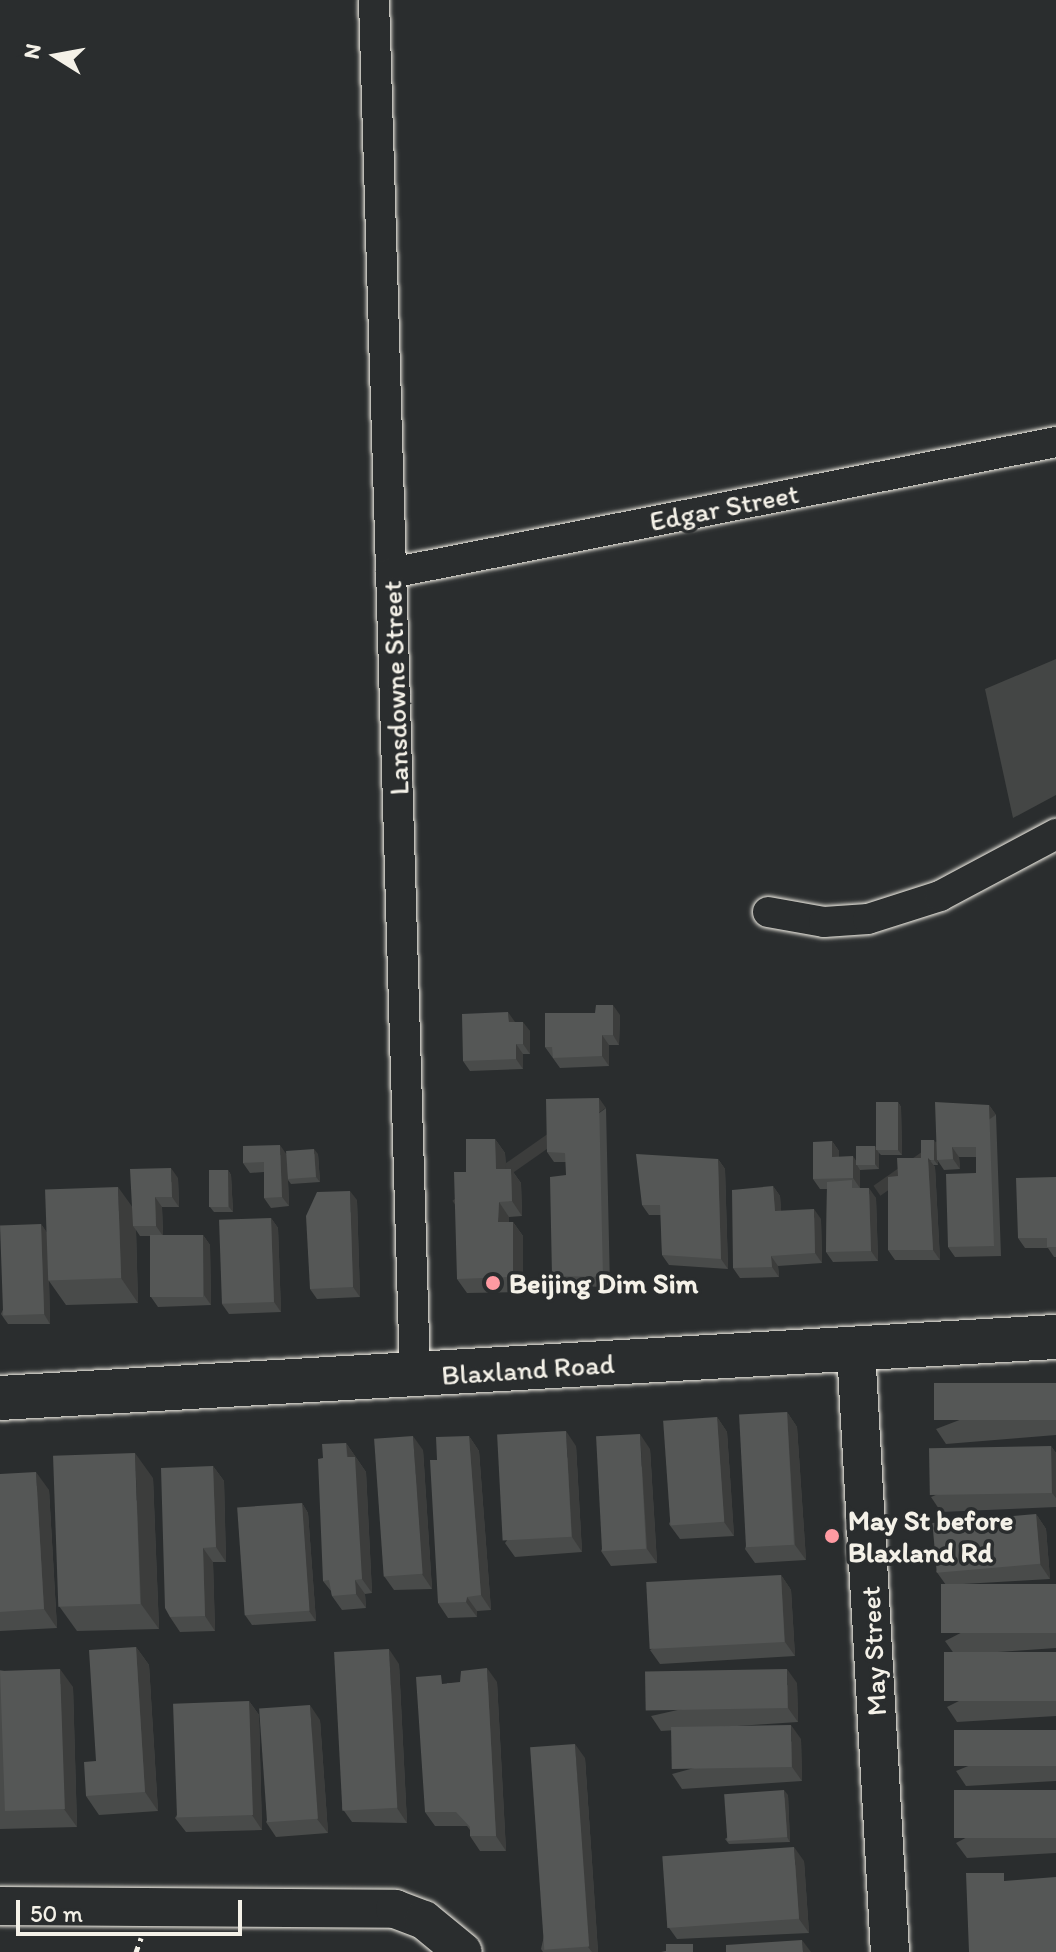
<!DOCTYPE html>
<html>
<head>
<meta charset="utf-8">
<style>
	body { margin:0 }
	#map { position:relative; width:1056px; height:1952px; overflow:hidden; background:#2a2d2e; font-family:Itim,sans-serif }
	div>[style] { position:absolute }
	.green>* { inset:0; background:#444645 }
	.path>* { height:5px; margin-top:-2.5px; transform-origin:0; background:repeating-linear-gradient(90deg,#f4f1e8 0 6px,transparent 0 12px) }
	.roads { filter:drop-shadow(0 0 2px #f4f1e8) drop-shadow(0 0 2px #f4f1e8) }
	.minor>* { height:30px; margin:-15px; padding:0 15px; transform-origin:15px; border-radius:15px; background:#2a2d2e }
	.tertiary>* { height:38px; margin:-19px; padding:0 19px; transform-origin:19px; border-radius:19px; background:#2a2d2e }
	.primary>* { height:44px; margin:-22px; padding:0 22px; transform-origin:22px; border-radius:22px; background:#2a2d2e }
	.wall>* { inset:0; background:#494b4a }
	.shaded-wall>* { inset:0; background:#3c3d3c; transform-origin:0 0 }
	.building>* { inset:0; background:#555756; transform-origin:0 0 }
	.dots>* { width:22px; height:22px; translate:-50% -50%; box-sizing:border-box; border:4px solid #2a2d2e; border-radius:50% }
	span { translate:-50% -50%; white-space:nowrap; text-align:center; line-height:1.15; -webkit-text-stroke:7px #2a2d2e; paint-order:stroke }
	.street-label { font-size:28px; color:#f4f1e8 }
	.poi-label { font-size:28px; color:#f4f1e8; font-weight:700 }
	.left { translate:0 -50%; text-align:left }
	.north { position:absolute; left:16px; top:16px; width:80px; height:80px; -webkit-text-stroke:6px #2a2d2e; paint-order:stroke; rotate:281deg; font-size:22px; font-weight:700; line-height:32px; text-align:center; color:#f4f1e8 }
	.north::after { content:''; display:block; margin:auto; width:28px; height:36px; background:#f4f1e8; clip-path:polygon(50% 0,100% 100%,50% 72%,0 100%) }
	.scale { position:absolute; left:16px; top:1900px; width:226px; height:36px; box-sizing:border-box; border:4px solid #f4f1e8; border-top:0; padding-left:10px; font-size:24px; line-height:28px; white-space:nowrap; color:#f4f1e8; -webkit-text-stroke:6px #2a2d2e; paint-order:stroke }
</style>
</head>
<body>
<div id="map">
	<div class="green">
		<div style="clip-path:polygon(1056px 659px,1056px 795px,1013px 818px,985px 689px)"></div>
	</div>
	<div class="path">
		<div style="left:136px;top:1952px;width:15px;rotate:-70deg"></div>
	</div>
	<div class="roads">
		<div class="minor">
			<div style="left:374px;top:0;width:1377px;rotate:88.29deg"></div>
			<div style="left:391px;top:573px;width:678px;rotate:-11.14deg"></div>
			<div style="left:768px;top:912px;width:57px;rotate:10.1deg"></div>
			<div style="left:824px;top:922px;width:44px;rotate:-3.9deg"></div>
			<div style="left:868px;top:919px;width:76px;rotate:-17.7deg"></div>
			<div style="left:940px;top:896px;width:132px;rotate:-28.1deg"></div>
		</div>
		<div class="tertiary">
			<div style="left:856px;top:1350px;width:603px;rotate:86.77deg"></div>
			<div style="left:0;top:1906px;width:395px;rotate:0.4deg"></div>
			<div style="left:395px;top:1909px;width:31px;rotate:21deg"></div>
			<div style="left:424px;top:1920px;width:50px;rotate:39.4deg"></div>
		</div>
		<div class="primary">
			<div style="left:0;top:1398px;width:1058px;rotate:-3.31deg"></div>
		</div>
	</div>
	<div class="wall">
		<div style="clip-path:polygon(620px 1015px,619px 1045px,609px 1045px,609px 1066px,560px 1068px,545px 1047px)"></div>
		<div style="clip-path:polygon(515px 1022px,530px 1031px,530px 1054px,523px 1054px,523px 1069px,470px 1071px,463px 1061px)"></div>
		<div style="clip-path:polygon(898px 1102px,901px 1107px,902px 1155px,881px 1155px,879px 1153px,879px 1169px,860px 1170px,860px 1188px,876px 1198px,878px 1261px,833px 1262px,826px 1252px,827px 1189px,820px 1189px,813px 1179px,832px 1141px,839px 1151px,839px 1157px,857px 1161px,877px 1148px)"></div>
		<div style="clip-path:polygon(989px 1105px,996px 1115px,1001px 1256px,955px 1257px,948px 1247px,976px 1173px,976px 1157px,959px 1157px,960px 1169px,944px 1170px,938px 1161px,938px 1165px,933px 1165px,935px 1167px,940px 1260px,895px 1260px,888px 1250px,898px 1176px,921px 1158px,936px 1143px)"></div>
		<div style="clip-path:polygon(606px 1108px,610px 1287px,559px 1286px,552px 1276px,566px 1175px,566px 1162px,554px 1162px,547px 1152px)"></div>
		<div style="clip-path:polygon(495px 1139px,505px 1153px,506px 1169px,511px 1169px,521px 1183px,522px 1216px,509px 1217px,509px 1222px,513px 1222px,523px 1236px,523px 1292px,467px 1293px,457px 1279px,466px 1172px)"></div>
		<div style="clip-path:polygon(286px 1154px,318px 1154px,320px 1182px,291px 1184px,288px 1180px,289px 1206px,271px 1208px,264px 1198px,264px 1172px,250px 1173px,243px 1163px)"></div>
		<div style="clip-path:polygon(718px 1159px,725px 1169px,728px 1269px,669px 1265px,662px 1255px,661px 1215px,649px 1215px,642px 1205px)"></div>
		<div style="clip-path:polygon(228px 1170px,231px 1175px,233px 1212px,214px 1212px,210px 1207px)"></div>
		<div style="clip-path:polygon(1056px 1177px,1056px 1257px,1054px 1257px,1048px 1248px,1025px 1248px,1018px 1238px)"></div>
		<div style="clip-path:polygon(178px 1178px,179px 1207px,162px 1207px,163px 1235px,203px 1235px,210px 1245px,211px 1305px,158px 1307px,151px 1297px,150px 1236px,140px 1236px,136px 1230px,138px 1303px,66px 1305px,49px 1281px,50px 1324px,8px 1324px,1px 1314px,41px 1224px,47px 1233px,132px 1207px)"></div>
		<div style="clip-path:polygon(773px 1186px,780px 1196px,781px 1211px,821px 1219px,822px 1263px,778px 1266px,779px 1277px,740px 1278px,733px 1268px)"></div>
		<div style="clip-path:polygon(357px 1200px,360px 1297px,317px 1299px,310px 1289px)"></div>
		<div style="clip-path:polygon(271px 1218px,278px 1228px,281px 1312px,229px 1314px,222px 1304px)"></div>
		<div style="clip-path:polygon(1056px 1383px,1056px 1435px,946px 1444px,936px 1429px)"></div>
		<div style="clip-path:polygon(787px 1412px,797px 1427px,806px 1560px,755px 1563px,745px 1549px)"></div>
		<div style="clip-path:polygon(717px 1417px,727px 1432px,734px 1536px,680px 1539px,669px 1524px)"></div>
		<div style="clip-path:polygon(469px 1436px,479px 1451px,491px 1610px,477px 1611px,477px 1617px,448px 1618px,438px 1603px,437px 1460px)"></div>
		<div style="clip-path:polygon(346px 1443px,366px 1472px,372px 1593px,365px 1594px,366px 1608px,342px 1610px,332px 1596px,331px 1591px,323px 1581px,323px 1458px)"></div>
		<div style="clip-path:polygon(576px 1446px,582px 1552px,515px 1557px,505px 1543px)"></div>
		<div style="clip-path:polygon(1051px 1446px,1056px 1453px,1056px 1507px,941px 1512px,931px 1497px)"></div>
		<div style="clip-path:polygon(650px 1449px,657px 1563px,611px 1566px,601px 1551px)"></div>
		<div style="clip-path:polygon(423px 1450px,432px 1589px,394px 1590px,384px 1576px)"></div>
		<div style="clip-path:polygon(213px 1466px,224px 1481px,226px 1562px,213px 1562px,215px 1631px,180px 1632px,170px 1617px)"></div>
		<div style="clip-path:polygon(0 1474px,49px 1490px,57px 1628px,0 1631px)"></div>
		<div style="clip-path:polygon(153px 1478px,159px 1629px,77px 1631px,59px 1606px)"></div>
		<div style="clip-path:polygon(302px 1503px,308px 1513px,316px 1621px,252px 1625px,245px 1615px)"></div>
		<div style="clip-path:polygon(1036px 1514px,1046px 1529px,1050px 1579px,946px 1585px,936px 1571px)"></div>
		<div style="clip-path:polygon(781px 1575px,791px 1590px,795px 1656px,660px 1664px,650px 1650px)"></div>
		<div style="clip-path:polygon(1056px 1584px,1056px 1648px,955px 1655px,945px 1641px)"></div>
		<div style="clip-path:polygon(136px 1647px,149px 1665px,158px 1811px,99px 1815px,86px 1796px)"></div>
		<div style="clip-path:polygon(1056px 1652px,1056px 1716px,957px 1722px,947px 1707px)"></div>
		<div style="clip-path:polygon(399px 1664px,407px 1823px,352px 1822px,342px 1808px)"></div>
		<div style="clip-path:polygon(0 1670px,73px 1687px,77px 1827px,0 1829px)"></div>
		<div style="clip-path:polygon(497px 1682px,506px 1851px,480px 1851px,470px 1836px,470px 1830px,467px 1826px,435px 1826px,425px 1812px,447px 1683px)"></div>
		<div style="clip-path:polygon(797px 1683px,798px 1722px,661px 1731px,651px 1716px)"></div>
		<div style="clip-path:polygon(249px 1701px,259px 1715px,262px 1830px,186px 1832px,175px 1818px)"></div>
		<div style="clip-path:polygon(320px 1720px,328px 1833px,276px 1837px,266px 1822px)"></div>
		<div style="clip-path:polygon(1056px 1730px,1056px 1781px,966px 1786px,956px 1771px)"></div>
		<div style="clip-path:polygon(801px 1739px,802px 1781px,682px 1789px,672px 1774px)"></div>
		<div style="clip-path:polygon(585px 1758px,598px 1952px,543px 1952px,541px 1949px)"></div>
		<div style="clip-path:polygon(1056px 1790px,1056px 1853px,967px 1858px,956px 1843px)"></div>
		<div style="clip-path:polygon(788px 1795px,790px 1842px,729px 1844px,725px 1839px)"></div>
		<div style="clip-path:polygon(804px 1861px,809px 1933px,677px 1939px,667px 1925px)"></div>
	</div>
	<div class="shaded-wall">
		<div style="clip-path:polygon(613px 1005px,620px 1015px,619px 1045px,613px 1035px)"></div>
		<div style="clip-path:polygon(508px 1012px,515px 1022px,509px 1022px)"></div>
		<div style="clip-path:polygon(523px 1022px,530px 1031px,530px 1054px,523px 1044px)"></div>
		<div style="clip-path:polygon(602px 1035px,609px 1045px,609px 1066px,602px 1056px)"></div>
		<div style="clip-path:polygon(516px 1044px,523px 1054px,523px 1069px,516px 1059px)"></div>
		<div style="left:599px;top:1098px;width:12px;height:179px;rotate:55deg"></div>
		<div style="clip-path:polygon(898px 1102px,901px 1107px,902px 1155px,898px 1150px)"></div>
		<div style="left:989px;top:1105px;width:12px;height:141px;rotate:55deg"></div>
		<div style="clip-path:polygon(495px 1139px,505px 1153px,507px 1184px,496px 1169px)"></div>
		<div style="clip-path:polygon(934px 1140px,938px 1145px,938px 1165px,934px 1160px)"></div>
		<div style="clip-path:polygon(832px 1141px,839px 1151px,839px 1167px,832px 1157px)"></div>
		<div style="clip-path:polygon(280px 1145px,287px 1155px,289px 1206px,282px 1197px)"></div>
		<div style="clip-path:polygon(875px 1146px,879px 1150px,877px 1150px,879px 1153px,879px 1169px,875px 1164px)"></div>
		<div style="clip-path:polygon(952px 1147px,959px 1157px,960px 1169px,953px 1159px)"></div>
		<div style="clip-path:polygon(314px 1149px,318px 1154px,320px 1182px,316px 1177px)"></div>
		<div style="clip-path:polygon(853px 1156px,859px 1165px,857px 1165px,860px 1170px,860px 1188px,853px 1178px)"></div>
		<div style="clip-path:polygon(928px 1158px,935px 1167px,940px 1260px,933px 1250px)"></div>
		<div style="clip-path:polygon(718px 1159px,725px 1169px,728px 1269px,721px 1259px)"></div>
		<div style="clip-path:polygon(171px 1168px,178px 1178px,179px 1207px,172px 1197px)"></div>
		<div style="clip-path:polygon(511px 1169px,521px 1183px,522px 1216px,512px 1201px)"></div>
		<div style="clip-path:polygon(228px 1170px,231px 1175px,233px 1212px,229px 1207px)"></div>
		<div style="clip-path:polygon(773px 1186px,780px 1196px,782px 1221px,775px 1211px)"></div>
		<div style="clip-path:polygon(118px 1187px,136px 1212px,133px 1226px,136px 1230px,138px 1303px,121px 1278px)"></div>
		<div style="clip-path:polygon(869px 1188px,876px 1198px,878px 1261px,871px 1251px)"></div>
		<div style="clip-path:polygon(350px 1191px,357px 1200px,360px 1297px,353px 1287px)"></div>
		<div style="clip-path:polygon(155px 1197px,162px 1207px,163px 1236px,156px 1226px)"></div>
		<div style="clip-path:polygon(499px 1202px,509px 1217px,509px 1236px,498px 1222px)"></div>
		<div style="clip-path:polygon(814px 1209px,821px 1219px,822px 1263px,815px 1253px)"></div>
		<div style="clip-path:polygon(271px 1218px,278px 1228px,281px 1312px,274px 1302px)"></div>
		<div style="clip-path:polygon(513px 1222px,523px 1236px,523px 1292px,513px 1277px)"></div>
		<div style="clip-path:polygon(41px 1224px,48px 1234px,50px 1324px,44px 1314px)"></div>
		<div style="clip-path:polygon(203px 1235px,210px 1245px,211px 1305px,204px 1295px)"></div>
		<div style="clip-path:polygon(771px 1256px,778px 1266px,779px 1277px,772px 1267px)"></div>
		<div style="clip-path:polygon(787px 1412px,797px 1427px,806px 1560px,795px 1545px)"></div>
		<div style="clip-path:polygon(717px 1417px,727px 1432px,734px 1536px,724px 1522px)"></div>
		<div style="clip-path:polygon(566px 1431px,576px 1446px,582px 1552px,572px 1537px)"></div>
		<div style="clip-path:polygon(640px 1434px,650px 1449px,657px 1563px,647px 1549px)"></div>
		<div style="clip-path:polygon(413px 1436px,423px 1450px,432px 1589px,422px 1574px)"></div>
		<div style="clip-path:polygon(469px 1436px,479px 1451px,491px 1610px,481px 1595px)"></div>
		<div style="clip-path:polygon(346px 1443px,366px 1472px,372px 1593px,362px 1579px)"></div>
		<div style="clip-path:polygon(1051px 1446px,1056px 1453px,1056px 1498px,1052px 1493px)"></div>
		<div style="clip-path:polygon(135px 1453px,153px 1478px,159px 1629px,141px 1604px)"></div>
		<div style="clip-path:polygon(213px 1466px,224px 1481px,226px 1562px,216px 1547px)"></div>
		<div style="clip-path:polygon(36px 1472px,49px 1490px,57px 1628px,44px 1609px)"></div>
		<div style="clip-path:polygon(302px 1503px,308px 1513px,316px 1621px,309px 1611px)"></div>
		<div style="clip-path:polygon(1036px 1514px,1046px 1529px,1050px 1579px,1040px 1564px)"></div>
		<div style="clip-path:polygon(203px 1548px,213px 1562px,215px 1631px,205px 1616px)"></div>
		<div style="clip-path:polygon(781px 1575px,791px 1590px,795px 1656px,785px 1642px)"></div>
		<div style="clip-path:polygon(355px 1580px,365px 1594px,366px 1608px,356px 1594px)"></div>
		<div style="clip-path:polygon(467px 1597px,477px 1611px,477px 1617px,466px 1602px)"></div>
		<div style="clip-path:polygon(136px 1647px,149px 1665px,158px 1811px,145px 1792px)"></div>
		<div style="clip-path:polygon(389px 1649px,399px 1664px,407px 1823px,397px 1808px)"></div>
		<div style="clip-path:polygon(487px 1668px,497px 1682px,506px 1851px,496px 1836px)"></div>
		<div style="clip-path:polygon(60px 1669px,73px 1687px,77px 1827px,64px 1809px)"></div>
		<div style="clip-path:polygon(787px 1669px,797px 1683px,798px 1722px,788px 1708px)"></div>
		<div style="clip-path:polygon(249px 1701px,259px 1715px,262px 1830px,252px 1815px)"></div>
		<div style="clip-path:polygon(310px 1705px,320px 1720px,328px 1833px,317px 1819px)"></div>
		<div style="clip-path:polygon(791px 1725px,801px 1739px,802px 1781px,792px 1767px)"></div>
		<div style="clip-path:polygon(575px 1744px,585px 1758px,598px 1952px,592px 1952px,588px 1947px)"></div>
		<div style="clip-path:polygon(784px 1790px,788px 1795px,790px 1842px,787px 1837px)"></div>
		<div style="clip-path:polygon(794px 1847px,804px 1861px,809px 1933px,799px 1919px)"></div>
		<div style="clip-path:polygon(802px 1940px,811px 1952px,803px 1952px)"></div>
	</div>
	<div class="building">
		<div style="clip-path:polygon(596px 1005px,613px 1005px,613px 1035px,602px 1035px,602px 1056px,553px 1058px,552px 1047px,545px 1047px,545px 1013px,595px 1013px)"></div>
		<div style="clip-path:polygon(508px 1012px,509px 1022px,523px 1022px,523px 1044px,516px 1044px,516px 1059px,463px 1061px,462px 1014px)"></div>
		<div style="clip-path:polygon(599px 1098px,603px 1277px,552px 1276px,550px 1177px,566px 1175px,565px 1153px,547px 1152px,546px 1099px)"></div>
		<div style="left:876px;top:1102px;width:22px;height:48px"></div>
		<div style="clip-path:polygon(935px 1102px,989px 1105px,994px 1246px,948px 1247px,946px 1174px,976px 1173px,976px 1147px,952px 1147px,953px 1159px,937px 1160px)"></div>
		<div style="clip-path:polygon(466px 1139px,495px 1139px,496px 1169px,511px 1169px,512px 1201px,499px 1202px,498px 1222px,513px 1222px,513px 1277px,457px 1279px,454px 1172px,466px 1172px)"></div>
		<div style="clip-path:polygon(921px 1140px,934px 1140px,934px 1160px,930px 1160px,928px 1158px,921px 1158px)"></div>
		<div style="clip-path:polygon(832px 1141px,832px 1157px,853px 1156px,853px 1178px,813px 1179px,813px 1142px)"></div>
		<div style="clip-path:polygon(280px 1145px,282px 1197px,264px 1198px,264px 1162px,243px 1163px,243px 1146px)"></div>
		<div style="left:856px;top:1146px;width:19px;height:19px"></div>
		<div style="left:314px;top:1149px;width:28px;height:28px;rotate:86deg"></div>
		<div style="clip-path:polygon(636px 1154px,718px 1159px,721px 1259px,662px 1255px,660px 1205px,642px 1205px)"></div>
		<div style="clip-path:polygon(897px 1158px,928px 1158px,933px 1250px,888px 1250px,888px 1177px,898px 1176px)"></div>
		<div style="clip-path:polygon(171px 1168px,172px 1197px,155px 1197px,156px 1226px,133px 1226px,130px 1169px)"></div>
		<div style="left:209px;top:1170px;width:19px;height:37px"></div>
		<div style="clip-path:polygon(1056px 1177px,1056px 1247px,1047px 1247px,1047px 1238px,1018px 1238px,1016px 1178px)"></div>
		<div style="clip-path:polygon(852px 1180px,852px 1188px,869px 1188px,871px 1251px,826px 1252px,827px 1182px)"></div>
		<div style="clip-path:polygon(773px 1186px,775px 1211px,814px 1209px,815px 1253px,771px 1256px,772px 1267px,733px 1268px,732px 1190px)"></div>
		<div style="left:118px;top:1187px;width:91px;height:73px;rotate:88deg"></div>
		<div style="clip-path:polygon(350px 1191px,353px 1287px,310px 1289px,306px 1216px,317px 1192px)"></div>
		<div style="left:271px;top:1218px;width:84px;height:52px;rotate:88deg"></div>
		<div style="left:41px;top:1224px;width:90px;height:41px;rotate:88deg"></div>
		<div style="left:150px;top:1235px;width:53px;height:62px"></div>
		<div style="left:1056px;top:1383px;width:37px;height:122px;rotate:90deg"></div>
		<div style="left:787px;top:1412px;width:133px;height:48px;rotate:87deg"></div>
		<div style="left:717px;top:1417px;width:105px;height:54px;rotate:86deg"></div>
		<div style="left:566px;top:1431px;width:106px;height:69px;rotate:87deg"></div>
		<div style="left:640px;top:1434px;width:115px;height:44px;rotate:87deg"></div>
		<div style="left:413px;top:1436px;width:138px;height:39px;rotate:86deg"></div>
		<div style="clip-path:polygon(469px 1436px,481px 1595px,467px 1597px,466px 1602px,438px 1603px,430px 1460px,437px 1460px,436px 1437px)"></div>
		<div style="clip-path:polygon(346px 1443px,347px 1457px,355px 1457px,362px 1579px,355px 1580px,356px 1594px,332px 1596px,329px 1580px,323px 1581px,318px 1459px,323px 1458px,322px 1444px)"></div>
		<div style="left:1051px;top:1446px;width:47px;height:122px;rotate:89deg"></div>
		<div style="left:135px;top:1453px;width:151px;height:82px;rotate:88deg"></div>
		<div style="clip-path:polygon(213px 1466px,216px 1547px,203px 1548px,205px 1616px,170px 1617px,165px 1608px,161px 1468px)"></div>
		<div style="clip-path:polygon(36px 1472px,44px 1609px,0 1612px,0 1474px)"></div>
		<div style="left:302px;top:1503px;width:108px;height:65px;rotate:86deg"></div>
		<div style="left:1036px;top:1514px;width:50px;height:104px;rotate:85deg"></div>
		<div style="left:781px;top:1575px;width:67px;height:135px;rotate:87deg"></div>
		<div style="left:1056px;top:1584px;width:49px;height:115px;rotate:90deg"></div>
		<div style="clip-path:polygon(136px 1647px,145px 1792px,86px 1796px,84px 1762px,96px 1761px,89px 1650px)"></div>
		<div style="left:389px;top:1649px;width:159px;height:55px;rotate:87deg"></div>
		<div style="left:1056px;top:1652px;width:49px;height:112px;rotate:90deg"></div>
		<div style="clip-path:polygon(487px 1668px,496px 1836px,470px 1836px,470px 1827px,456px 1812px,425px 1812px,416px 1677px,441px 1675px,442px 1684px,460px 1682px,461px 1671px)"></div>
		<div style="left:60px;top:1669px;width:140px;height:60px;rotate:88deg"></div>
		<div style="left:787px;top:1669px;width:39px;height:142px;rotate:89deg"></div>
		<div style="left:249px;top:1701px;width:114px;height:76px;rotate:88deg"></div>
		<div style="left:310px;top:1705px;width:114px;height:51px;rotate:86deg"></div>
		<div style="left:791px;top:1725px;width:42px;height:120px;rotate:89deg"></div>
		<div style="left:1056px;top:1730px;width:36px;height:102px;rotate:90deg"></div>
		<div style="left:575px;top:1744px;width:203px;height:45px;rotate:86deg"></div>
		<div style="left:784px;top:1790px;width:47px;height:60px;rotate:86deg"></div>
		<div style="left:1056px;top:1790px;width:48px;height:102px;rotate:90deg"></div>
		<div style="left:794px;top:1847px;width:72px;height:132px;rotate:86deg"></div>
		<div style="clip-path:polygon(966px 1873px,1004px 1873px,1004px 1881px,1056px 1877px,1056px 1952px,969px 1952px)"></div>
		<div style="clip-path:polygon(802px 1940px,803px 1952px,726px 1952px,726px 1945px)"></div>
		<div style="clip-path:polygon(666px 1944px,693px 1944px,693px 1952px,661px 1952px,666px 1951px)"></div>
	</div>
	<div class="dots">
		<div style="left:493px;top:1283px;background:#ff9aa2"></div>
		<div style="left:832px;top:1536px;background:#ff9aa2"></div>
	</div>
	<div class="street-label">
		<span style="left:724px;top:507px;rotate:-11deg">Edgar Street</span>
		<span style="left:395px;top:688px;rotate:-92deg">Lansdowne Street</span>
		<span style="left:528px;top:1369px;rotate:-4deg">Blaxland Road</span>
		<span style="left:873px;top:1651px;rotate:-93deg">May Street</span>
	</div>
	<div class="poi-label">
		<span class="left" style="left:509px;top:1283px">Beijing Dim Sim</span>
		<span class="left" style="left:848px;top:1536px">May St before<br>Blaxland Rd</span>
	</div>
	<div class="north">N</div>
	<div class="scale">50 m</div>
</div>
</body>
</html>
